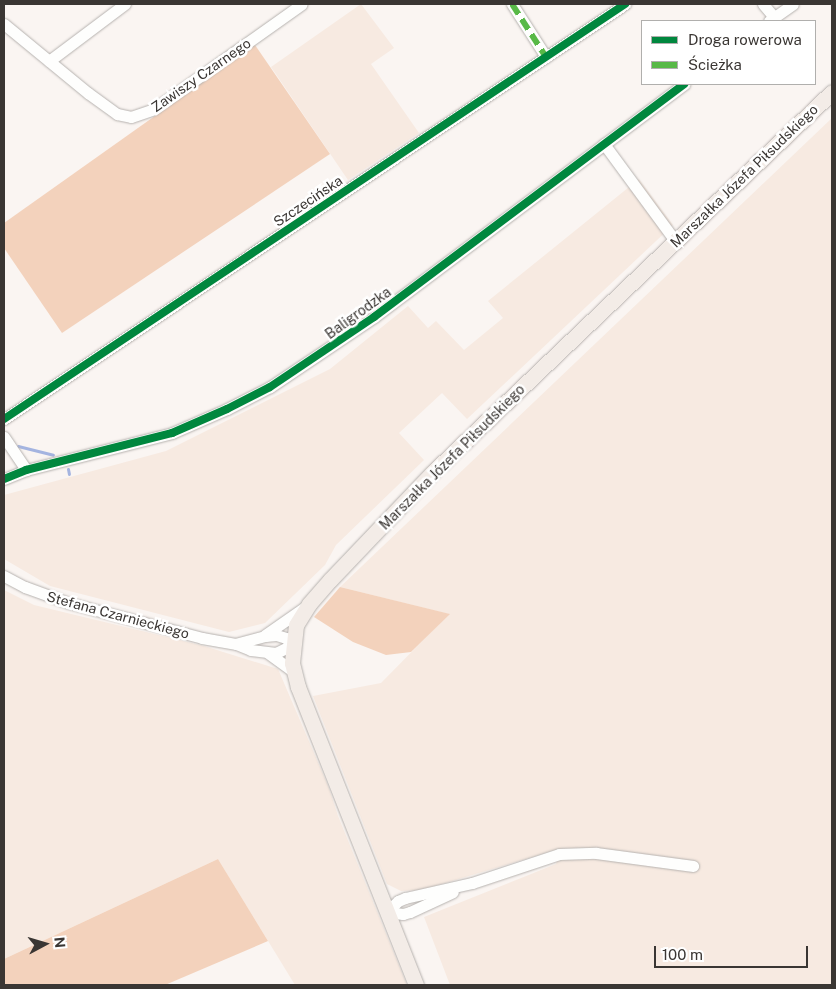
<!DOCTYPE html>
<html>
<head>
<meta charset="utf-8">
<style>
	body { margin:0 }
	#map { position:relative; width:836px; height:989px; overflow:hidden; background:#faf5f2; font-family:"Public Sans",sans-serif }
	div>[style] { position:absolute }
	.built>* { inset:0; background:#f7eae1 }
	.green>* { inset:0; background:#f3d2bc }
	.stream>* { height:3px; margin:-1.5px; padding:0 1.5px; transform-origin:1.5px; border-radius:1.5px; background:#a4b4e0 }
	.roads { filter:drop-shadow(0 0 1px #b6b2af) drop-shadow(0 0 1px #b6b2af) }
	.minor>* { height:11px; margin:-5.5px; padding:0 5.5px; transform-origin:5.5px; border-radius:5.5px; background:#fefefd }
	.major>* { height:15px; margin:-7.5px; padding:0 7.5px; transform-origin:7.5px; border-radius:7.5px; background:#f3ece7 }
	.quiet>* { height:6px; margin-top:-3px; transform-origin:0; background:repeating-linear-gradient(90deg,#58b947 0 12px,transparent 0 18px) }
	.cycleway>* { height:8px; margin:-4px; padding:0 4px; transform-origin:4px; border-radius:4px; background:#00873e }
	span { translate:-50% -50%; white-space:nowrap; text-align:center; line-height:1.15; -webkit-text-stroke:5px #fff; paint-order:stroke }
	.street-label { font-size:14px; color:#3a3633 }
	.frame { position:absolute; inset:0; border:5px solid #3a3633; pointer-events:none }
	.legend { position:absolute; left:641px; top:20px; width:175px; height:65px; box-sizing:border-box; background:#fff; border:1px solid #b0afad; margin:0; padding:6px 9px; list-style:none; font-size:15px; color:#3a3633 }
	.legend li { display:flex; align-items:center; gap:10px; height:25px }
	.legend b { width:25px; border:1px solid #b0afad }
	.north { position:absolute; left:20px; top:919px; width:50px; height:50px; -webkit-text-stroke:4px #fff; paint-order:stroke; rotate:84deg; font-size:14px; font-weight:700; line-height:20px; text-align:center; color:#3a3633 }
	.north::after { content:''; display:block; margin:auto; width:18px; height:22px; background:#3a3633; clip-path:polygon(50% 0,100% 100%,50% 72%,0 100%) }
	.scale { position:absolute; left:654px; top:946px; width:154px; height:22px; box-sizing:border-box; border:2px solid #3a3633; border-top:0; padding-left:6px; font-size:15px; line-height:18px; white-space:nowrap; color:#3a3633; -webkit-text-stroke:4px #fff; paint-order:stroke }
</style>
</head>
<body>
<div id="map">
	<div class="built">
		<div style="clip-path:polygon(361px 4px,394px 48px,371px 64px,419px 133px,348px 180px,271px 67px)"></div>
		<div style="clip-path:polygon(832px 118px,832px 985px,450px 985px,424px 917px,556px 864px,559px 849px,422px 890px,401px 891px,387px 884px,313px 696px,381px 683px,449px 614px,340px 587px)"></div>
		<div style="clip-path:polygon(639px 179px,673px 225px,467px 419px,442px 393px,399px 433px,424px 460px,336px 545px,325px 565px,265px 623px,229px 632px,50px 586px,4px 559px,4px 495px,166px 451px,330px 369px,408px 306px,428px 328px,436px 321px,464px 350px,503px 318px,488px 301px)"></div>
		<div style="clip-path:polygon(4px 590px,34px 605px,204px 646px,278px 669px,329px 788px,338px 816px,407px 985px,295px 985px,218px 859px,4px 959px)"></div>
	</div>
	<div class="green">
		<div style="clip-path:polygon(255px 45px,330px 154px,62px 333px,4px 248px,4px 223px)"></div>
		<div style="clip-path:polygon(340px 587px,450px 614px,411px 652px,386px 655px,353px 642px,314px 617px)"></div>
		<div style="clip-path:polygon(218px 859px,268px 941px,165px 985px,4px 985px,4px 959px)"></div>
	</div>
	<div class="stream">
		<div style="left:18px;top:446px;width:36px;rotate:14deg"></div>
		<div style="left:68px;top:469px;width:5px;rotate:79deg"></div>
	</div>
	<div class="roads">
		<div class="minor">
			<div style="left:512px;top:4px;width:63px;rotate:57.3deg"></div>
			<div style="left:763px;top:4px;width:17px;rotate:50deg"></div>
			<div style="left:769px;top:21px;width:29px;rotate:-35deg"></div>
			<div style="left:4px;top:24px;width:109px;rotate:39.4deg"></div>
			<div style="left:88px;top:93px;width:36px;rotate:36deg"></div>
			<div style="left:117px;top:114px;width:14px;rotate:12deg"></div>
			<div style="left:131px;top:117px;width:24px;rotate:-19deg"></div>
			<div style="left:154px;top:109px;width:181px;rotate:-35.4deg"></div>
			<div style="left:49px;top:61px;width:95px;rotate:-36.9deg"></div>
			<div style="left:604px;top:144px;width:122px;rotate:53.7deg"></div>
			<div style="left:4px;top:419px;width:747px;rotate:-33.75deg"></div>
			<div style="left:4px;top:437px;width:40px;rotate:56deg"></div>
			<div style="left:4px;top:479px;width:24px;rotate:-22deg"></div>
			<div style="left:26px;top:470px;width:151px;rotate:-14.2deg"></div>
			<div style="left:172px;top:433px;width:60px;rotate:-23.6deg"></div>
			<div style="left:227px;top:409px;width:48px;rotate:-27.1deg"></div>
			<div style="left:270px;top:387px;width:125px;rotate:-33.9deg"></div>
			<div style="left:374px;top:317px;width:388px;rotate:-36.9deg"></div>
			<div style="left:4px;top:576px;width:24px;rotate:28deg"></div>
			<div style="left:25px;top:587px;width:47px;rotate:20deg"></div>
			<div style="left:69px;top:603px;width:138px;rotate:14.7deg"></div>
			<div style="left:202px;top:638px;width:35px;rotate:10deg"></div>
			<div style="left:236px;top:644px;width:16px;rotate:22deg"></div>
			<div style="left:251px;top:650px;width:25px;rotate:7deg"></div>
			<div style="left:276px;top:653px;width:18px;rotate:-27deg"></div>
			<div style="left:292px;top:645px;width:9px;rotate:-131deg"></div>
			<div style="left:286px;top:638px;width:10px;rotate:-163deg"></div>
			<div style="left:276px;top:635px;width:11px;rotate:175deg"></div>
			<div style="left:265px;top:636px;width:30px;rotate:165deg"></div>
			<div style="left:265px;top:635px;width:49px;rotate:-35deg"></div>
			<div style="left:268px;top:653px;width:31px;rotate:36deg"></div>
			<div style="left:387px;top:912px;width:16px;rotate:-45deg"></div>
			<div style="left:398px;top:901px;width:8px;rotate:-23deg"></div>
			<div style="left:405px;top:898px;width:69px;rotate:-12.6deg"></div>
			<div style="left:472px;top:883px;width:92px;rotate:-18.4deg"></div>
			<div style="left:559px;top:854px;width:37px;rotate:-2deg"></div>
			<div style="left:596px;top:853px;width:98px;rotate:7.6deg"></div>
			<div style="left:387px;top:912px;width:16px;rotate:7deg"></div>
			<div style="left:403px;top:914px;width:7px;rotate:-16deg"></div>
			<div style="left:410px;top:912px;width:47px;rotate:-24.9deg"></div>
		</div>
		<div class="major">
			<div style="left:416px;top:985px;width:321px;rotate:-111.6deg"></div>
			<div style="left:298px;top:687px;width:25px;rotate:-104deg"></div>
			<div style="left:292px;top:663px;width:38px;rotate:-84deg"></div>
			<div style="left:296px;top:625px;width:25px;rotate:-58deg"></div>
			<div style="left:309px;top:604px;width:32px;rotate:-49deg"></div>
			<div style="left:330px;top:580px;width:148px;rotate:-46.4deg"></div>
			<div style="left:432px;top:473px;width:552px;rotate:-43.61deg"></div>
		</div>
	</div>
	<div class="quiet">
		<div style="left:512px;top:4px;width:63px;rotate:57.3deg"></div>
	</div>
	<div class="cycleway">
		<div style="left:4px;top:419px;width:747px;rotate:-33.75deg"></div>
		<div style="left:4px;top:479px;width:24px;rotate:-22deg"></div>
		<div style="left:26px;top:470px;width:151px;rotate:-14.2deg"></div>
		<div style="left:172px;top:433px;width:60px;rotate:-23.6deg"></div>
		<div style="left:227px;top:409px;width:48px;rotate:-27.1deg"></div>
		<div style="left:270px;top:387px;width:125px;rotate:-33.9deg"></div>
		<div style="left:374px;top:317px;width:388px;rotate:-36.9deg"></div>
	</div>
	<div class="street-label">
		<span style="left:201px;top:75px;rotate:-35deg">Zawiszy Czarnego</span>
		<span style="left:744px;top:176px;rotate:-44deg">Marszałka Józefa Piłsudskiego</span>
		<span style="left:308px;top:201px;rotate:-34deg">Szczecińska</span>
		<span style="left:358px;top:313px;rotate:-36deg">Baligrodzka</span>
		<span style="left:452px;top:457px;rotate:-45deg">Marszałka Józefa Piłsudskiego</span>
		<span style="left:118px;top:615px;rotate:15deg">Stefana Czarnieckiego</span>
	</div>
	<div class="frame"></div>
	<ul class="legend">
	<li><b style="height:6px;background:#00873e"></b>Droga rowerowa</li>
	<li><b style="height:6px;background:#58b947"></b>Ścieżka</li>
	</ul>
	<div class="north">N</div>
	<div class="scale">100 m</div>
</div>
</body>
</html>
